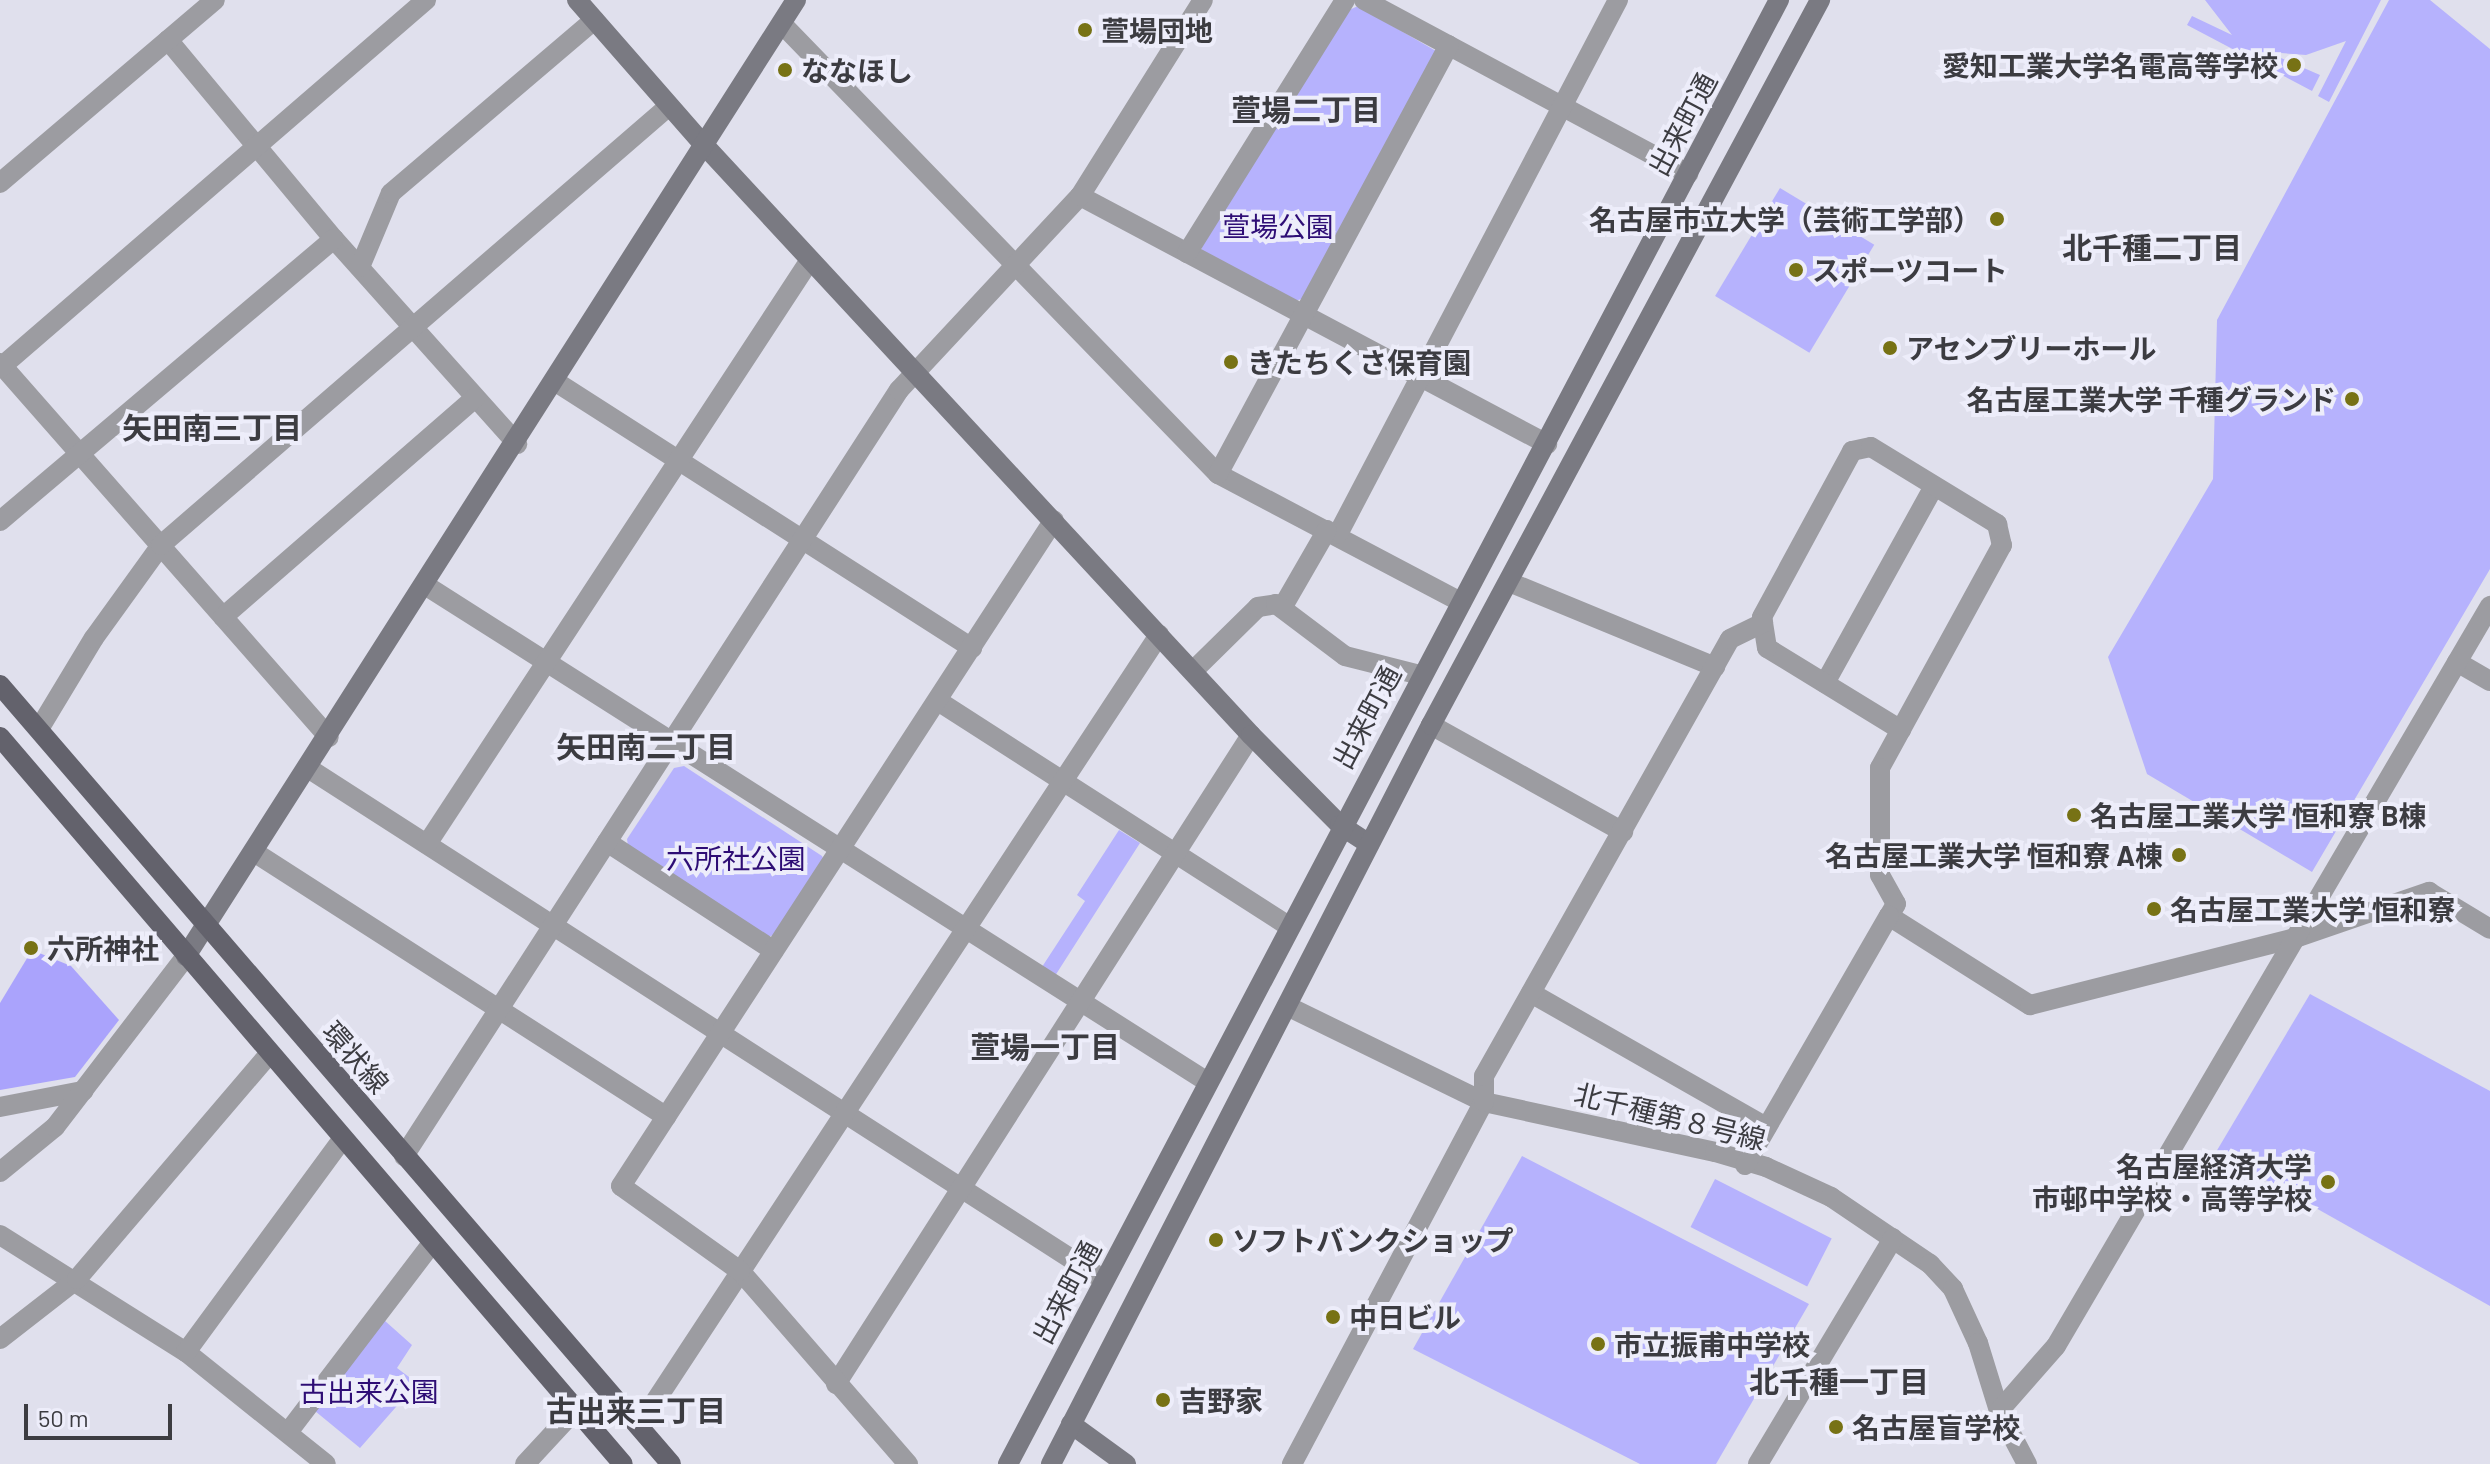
<!DOCTYPE html>
<html>
<head>
<meta charset="utf-8">
<style>
	body { margin:0 }
	#map { position:relative; width:2490px; height:1464px; overflow:hidden; background:#e0e0ed; font-family:Barlow,"Noto Sans JP",sans-serif }
	div>[style] { position:absolute }
	.green>* { inset:0; background:#b6b2fd; transform-origin:0 0 }
	.forest>* { inset:0; background:#aaa3fc }
	.street>* { height:20px; margin:-10px; padding:0 10px; transform-origin:10px; border-radius:10px; background:#9c9ca1 }
	.secondary>* { height:20px; margin:-10px; padding:0 10px; transform-origin:10px; border-radius:10px; background:#7a7a82 }
	.primary>* { height:20px; margin:-10px; padding:0 10px; transform-origin:10px; border-radius:10px; background:#63626c }
	.dots>* { width:22px; height:22px; translate:-50% -50%; box-sizing:border-box; border:4px solid #ededfa; border-radius:50% }
	span { translate:-50% -50%; white-space:nowrap; text-align:center; line-height:1.15; -webkit-text-stroke:8px #ededfa; paint-order:stroke }
	.poi-label { font-size:28px; color:#3c3c41; font-weight:700 }
	.left { translate:0 -50%; text-align:left }
	.right { translate:-100% -50%; text-align:right }
	.street-label { font-size:28px; color:#3c3c41 }
	.park-label { font-size:28px; color:#2e0d75 }
	.neighbourhood-label { font-size:30px; color:#3c3c41; font-weight:700 }
	.scale { position:absolute; left:24px; top:1404px; width:148px; height:36px; box-sizing:border-box; border:4px solid #3c3c41; border-top:0; padding-left:10px; font-size:24px; line-height:28px; white-space:nowrap; color:#3c3c41; -webkit-text-stroke:6px #ededfa; paint-order:stroke }
</style>
</head>
<body>
<div id="map">
	<div class="green">
		<div style="clip-path:polygon(2205px 0,2381px 0,2329px 102px,2318px 96px,2346px 41px,2306px 55px,2267px 52px,2320px 75px,2312px 91px,2187px 25px,2192px 16px,2232px 35px)"></div>
		<div style="clip-path:polygon(2389px 0,2430px 0,2490px 49px,2490px 569px,2312px 872px,2147px 774px,2108px 657px,2213px 479px,2217px 320px)"></div>
		<div style="clip-path:polygon(1358px 6px,1436px 51px,1302px 299px,1294px 301px,1202px 252px,1201px 244px,1347px 11px)"></div>
		<div style="left:1780px;top:188px;width:110px;height:126px;rotate:31deg"></div>
		<div style="clip-path:polygon(684px 766px,822px 856px,825px 862px,775px 935px,766px 937px,628px 846px,627px 839px,674px 768px)"></div>
		<div style="clip-path:polygon(1119px 830px,1140px 843px,1053px 979px,1040px 970px,1085px 901px,1077px 895px)"></div>
		<div style="clip-path:polygon(2310px 994px,2490px 1091px,2490px 1306px,2216px 1152px)"></div>
		<div style="clip-path:polygon(1522px 1156px,1809px 1304px,1716px 1464px,1640px 1464px,1413px 1349px)"></div>
		<div style="left:1715px;top:1179px;width:131px;height:54px;rotate:27deg"></div>
		<div style="clip-path:polygon(384px 1320px,412px 1345px,397px 1368px,417px 1383px,360px 1448px,315px 1411px)"></div>
	</div>
	<div class="forest">
		<div style="clip-path:polygon(32px 950px,71px 966px,119px 1020px,75px 1077px,0 1090px,0 1003px)"></div>
	</div>
	<div class="street">
		<div style="left:1364px;top:0;width:368px;rotate:28.2deg"></div>
		<div style="left:782px;top:24px;width:627px;rotate:45.91deg"></div>
		<div style="left:1218px;top:474px;width:275px;rotate:27.8deg"></div>
		<div style="left:168px;top:40px;width:259px;rotate:50.2deg"></div>
		<div style="left:334px;top:239px;width:275px;rotate:48.2deg"></div>
		<div style="left:0;top:183px;width:282px;rotate:-40.4deg"></div>
		<div style="left:1080px;top:196px;width:529px;rotate:27.97deg"></div>
		<div style="left:1187px;top:253px;width:298px;rotate:-58deg"></div>
		<div style="left:360px;top:267px;width:80px;rotate:-67.3deg"></div>
		<div style="left:391px;top:193px;width:267px;rotate:-40.4deg"></div>
		<div style="left:0;top:363px;width:498px;rotate:48.7deg"></div>
		<div style="left:0;top:368px;width:563px;rotate:-40.82deg"></div>
		<div style="left:556px;top:382px;width:494px;rotate:32.6deg"></div>
		<div style="left:1218px;top:474px;width:487px;rotate:-61.7deg"></div>
		<div style="left:0;top:521px;width:437px;rotate:-40.2deg"></div>
		<div style="left:1338px;top:534px;width:603px;rotate:-62.33deg"></div>
		<div style="left:1509px;top:582px;width:223px;rotate:22.4deg"></div>
		<div style="left:425px;top:585px;width:925px;rotate:32.42deg"></div>
		<div style="left:1282px;top:608px;width:90px;rotate:-60deg"></div>
		<div style="left:223px;top:617px;width:334px;rotate:-41deg"></div>
		<div style="left:2457px;top:662px;width:38px;rotate:30deg"></div>
		<div style="left:1194px;top:670px;width:90px;rotate:-44.5deg"></div>
		<div style="left:1258px;top:607px;width:18px;rotate:-9deg"></div>
		<div style="left:1276px;top:604px;width:86px;rotate:37deg"></div>
		<div style="left:1345px;top:656px;width:77px;rotate:14.2deg"></div>
		<div style="left:1825px;top:683px;width:225px;rotate:-61deg"></div>
		<div style="left:938px;top:701px;width:416px;rotate:32.7deg"></div>
		<div style="left:1431px;top:725px;width:220px;rotate:29.1deg"></div>
		<div style="left:39px;top:729px;width:106px;rotate:-58.9deg"></div>
		<div style="left:94px;top:638px;width:115px;rotate:-54.2deg"></div>
		<div style="left:161px;top:545px;width:671px;rotate:-40.83deg"></div>
		<div style="left:1901px;top:730px;width:157px;rotate:-148.5deg"></div>
		<div style="left:1767px;top:648px;width:31px;rotate:-99deg"></div>
		<div style="left:1762px;top:617px;width:189px;rotate:-61.5deg"></div>
		<div style="left:1852px;top:451px;width:19px;rotate:-12deg"></div>
		<div style="left:1871px;top:447px;width:148px;rotate:31.4deg"></div>
		<div style="left:1997px;top:524px;width:22px;rotate:77deg"></div>
		<div style="left:2002px;top:545px;width:254px;rotate:118.7deg"></div>
		<div style="left:1880px;top:768px;width:107px;rotate:90deg"></div>
		<div style="left:1880px;top:875px;width:33px;rotate:61deg"></div>
		<div style="left:1896px;top:904px;width:14px;rotate:120deg"></div>
		<div style="left:1889px;top:916px;width:167px;rotate:32.3deg"></div>
		<div style="left:2030px;top:1005px;width:276px;rotate:-14.2deg"></div>
		<div style="left:2298px;top:937px;width:139px;rotate:-19deg"></div>
		<div style="left:2429px;top:892px;width:71px;rotate:31.2deg"></div>
		<div style="left:308px;top:768px;width:946px;rotate:32.75deg"></div>
		<div style="left:607px;top:842px;width:199px;rotate:33.1deg"></div>
		<div style="left:427px;top:844px;width:698px;rotate:-56.74deg"></div>
		<div style="left:254px;top:852px;width:490px;rotate:32.7deg"></div>
		<div style="left:1531px;top:993px;width:271px;rotate:29.7deg"></div>
		<div style="left:1287px;top:1006px;width:219px;rotate:26deg"></div>
		<div style="left:1484px;top:1102px;width:236px;rotate:12.2deg"></div>
		<div style="left:1715px;top:1152px;width:53px;rotate:16.4deg"></div>
		<div style="left:1766px;top:1167px;width:72px;rotate:24.8deg"></div>
		<div style="left:1831px;top:1197px;width:120px;rotate:34.1deg"></div>
		<div style="left:1930px;top:1264px;width:34px;rotate:47deg"></div>
		<div style="left:1953px;top:1289px;width:60px;rotate:65.2deg"></div>
		<div style="left:1978px;top:1343px;width:71px;rotate:72.8deg"></div>
		<div style="left:1999px;top:1411px;width:60px;rotate:62.2deg"></div>
		<div style="left:0;top:1107px;width:85px;rotate:-10.9deg"></div>
		<div style="left:404px;top:1156px;width:912px;rotate:-57.13deg"></div>
		<div style="left:899px;top:390px;width:265px;rotate:-47deg"></div>
		<div style="left:1080px;top:196px;width:231px;rotate:-57.9deg"></div>
		<div style="left:1745px;top:1165px;width:288px;rotate:-60deg"></div>
		<div style="left:0;top:1172px;width:71px;rotate:-39.3deg"></div>
		<div style="left:55px;top:1127px;width:215px;rotate:-52.5deg"></div>
		<div style="left:0;top:1235px;width:220px;rotate:32.2deg"></div>
		<div style="left:186px;top:1352px;width:179px;rotate:38.7deg"></div>
		<div style="left:0;top:1339px;width:98px;rotate:-37.9deg"></div>
		<div style="left:77px;top:1279px;width:296px;rotate:-49.5deg"></div>
		<div style="left:186px;top:1352px;width:265px;rotate:-53.7deg"></div>
		<div style="left:836px;top:1384px;width:770px;rotate:-57.4deg"></div>
		<div style="left:1999px;top:1411px;width:86px;rotate:-48.8deg"></div>
		<div style="left:2056px;top:1346px;width:858px;rotate:-59.61deg"></div>
		<div style="left:639px;top:1426px;width:947px;rotate:-56.68deg"></div>
		<div style="left:289px;top:1431px;width:236px;rotate:-52.7deg"></div>
		<div style="left:525px;top:1464px;width:75px;rotate:-47.2deg"></div>
		<div style="left:908px;top:1464px;width:256px;rotate:-131deg"></div>
		<div style="left:740px;top:1271px;width:146px;rotate:-144.5deg"></div>
		<div style="left:621px;top:1186px;width:794px;rotate:-56.97deg"></div>
		<div style="left:1292px;top:1464px;width:410px;rotate:-62.1deg"></div>
		<div style="left:1484px;top:1102px;width:26px;rotate:-90deg"></div>
		<div style="left:1484px;top:1076px;width:501px;rotate:-60.62deg"></div>
		<div style="left:1730px;top:639px;width:37px;rotate:-26deg"></div>
		<div style="left:1758px;top:1464px;width:263px;rotate:-59.1deg"></div>
	</div>
	<div class="secondary">
		<div style="left:577px;top:0;width:194px;rotate:48.8deg"></div>
		<div style="left:705px;top:146px;width:803px;rotate:47.17deg"></div>
		<div style="left:1251px;top:735px;width:127px;rotate:45.3deg"></div>
		<div style="left:1340px;top:825px;width:35px;rotate:33deg"></div>
		<div style="left:186px;top:956px;width:1134px;rotate:-57.46deg"></div>
		<div style="left:1071px;top:1424px;width:68px;rotate:36deg"></div>
		<div style="left:1008px;top:1464px;width:1655px;rotate:-62.23deg"></div>
		<div style="left:1051px;top:1464px;width:831px;rotate:-62.79deg"></div>
		<div style="left:1431px;top:725px;width:823px;rotate:-61.78deg"></div>
	</div>
	<div class="primary">
		<div style="left:0;top:685px;width:1028px;rotate:49.26deg"></div>
		<div style="left:0;top:737px;width:957px;rotate:49.41deg"></div>
	</div>
	<div class="dots">
		<div style="left:1085px;top:30px;background:#777215"></div>
		<div style="left:2294px;top:65px;background:#777215"></div>
		<div style="left:785px;top:70px;background:#777215"></div>
		<div style="left:1997px;top:219px;background:#777215"></div>
		<div style="left:1796px;top:270px;background:#777215"></div>
		<div style="left:1890px;top:348px;background:#777215"></div>
		<div style="left:1231px;top:362px;background:#777215"></div>
		<div style="left:2352px;top:399px;background:#777215"></div>
		<div style="left:2074px;top:815px;background:#777215"></div>
		<div style="left:2179px;top:855px;background:#777215"></div>
		<div style="left:2154px;top:909px;background:#777215"></div>
		<div style="left:31px;top:948px;background:#777215"></div>
		<div style="left:2328px;top:1182px;background:#777215"></div>
		<div style="left:1216px;top:1240px;background:#777215"></div>
		<div style="left:1333px;top:1317px;background:#777215"></div>
		<div style="left:1598px;top:1344px;background:#777215"></div>
		<div style="left:1163px;top:1400px;background:#777215"></div>
		<div style="left:1836px;top:1427px;background:#777215"></div>
	</div>
	<div class="poi-label">
		<span class="left" style="left:1101px;top:30px">萱場団地</span>
		<span class="right" style="left:2278px;top:65px">愛知工業大学名電高等学校</span>
		<span class="left" style="left:801px;top:70px">ななほし</span>
		<span class="right" style="left:1981px;top:219px">名古屋市立大学（芸術工学部）</span>
		<span class="left" style="left:1812px;top:270px">スポーツコート</span>
		<span class="left" style="left:1906px;top:348px">アセンブリーホール</span>
		<span class="left" style="left:1247px;top:362px">きたちくさ保育園</span>
		<span class="right" style="left:2336px;top:399px">名古屋工業大学 千種グランド</span>
		<span class="left" style="left:2090px;top:815px">名古屋工業大学 恒和寮 B棟</span>
		<span class="right" style="left:2163px;top:855px">名古屋工業大学 恒和寮 A棟</span>
		<span class="left" style="left:2170px;top:909px">名古屋工業大学 恒和寮</span>
		<span class="left" style="left:47px;top:948px">六所神社</span>
		<span class="right" style="left:2312px;top:1182px">名古屋経済大学<br>市邨中学校・高等学校</span>
		<span class="left" style="left:1232px;top:1240px">ソフトバンクショップ</span>
		<span class="left" style="left:1349px;top:1317px">中日ビル</span>
		<span class="left" style="left:1614px;top:1344px">市立振甫中学校</span>
		<span class="left" style="left:1179px;top:1400px">吉野家</span>
		<span class="left" style="left:1852px;top:1427px">名古屋盲学校</span>
	</div>
	<div class="street-label">
		<span style="left:1682px;top:124px;rotate:-62deg">出来町通</span>
		<span style="left:1366px;top:717px;rotate:-62deg">出来町通</span>
		<span style="left:356px;top:1057px;rotate:49deg">環状線</span>
		<span style="left:1670px;top:1116px;rotate:14deg">北千種第８号線</span>
		<span style="left:1066px;top:1292px;rotate:-62deg">出来町通</span>
	</div>
	<div class="park-label">
		<span style="left:1278px;top:226px">萱場公園</span>
		<span style="left:736px;top:858px">六所社公園</span>
		<span style="left:369px;top:1391px">古出来公園</span>
	</div>
	<div class="neighbourhood-label">
		<span style="left:1306px;top:109px">萱場二丁目</span>
		<span style="left:2152px;top:247px">北千種二丁目</span>
		<span style="left:212px;top:427px">矢田南三丁目</span>
		<span style="left:646px;top:746px">矢田南二丁目</span>
		<span style="left:1045px;top:1046px">萱場一丁目</span>
		<span style="left:1839px;top:1381px">北千種一丁目</span>
		<span style="left:636px;top:1410px">古出来三丁目</span>
	</div>
	<div class="scale">50 m</div>
</div>
</body>
</html>
